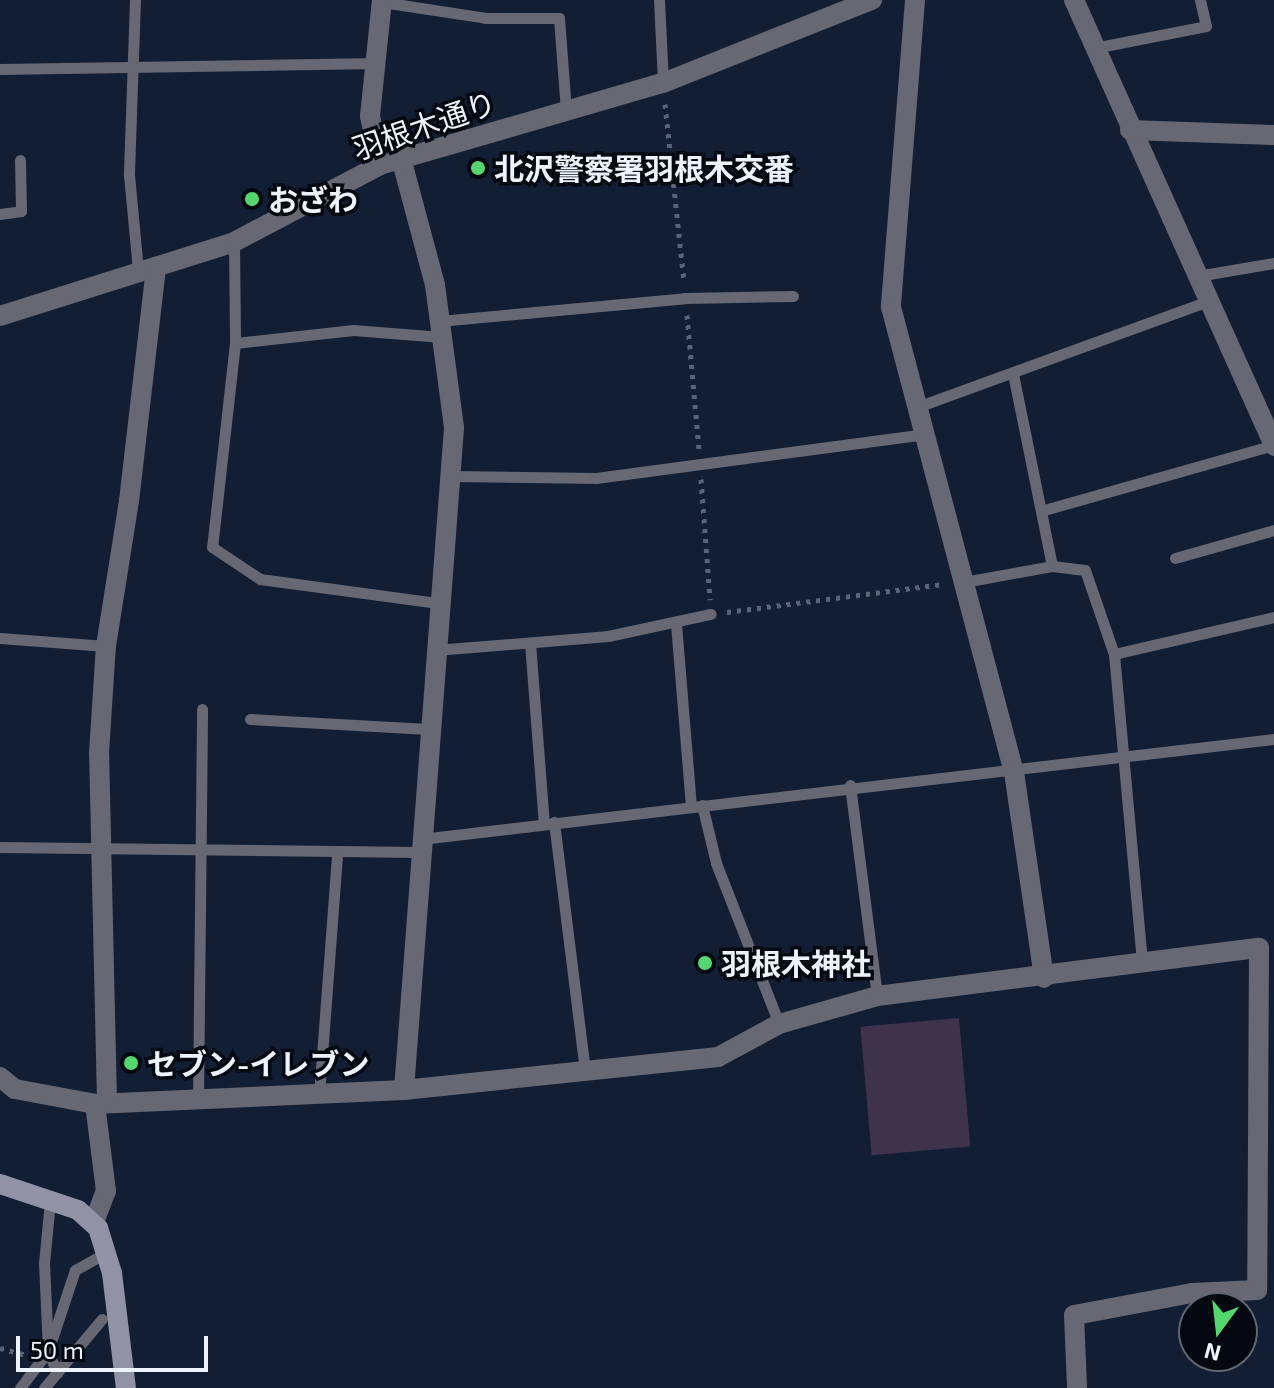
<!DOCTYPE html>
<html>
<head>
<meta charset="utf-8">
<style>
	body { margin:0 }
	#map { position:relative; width:1274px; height:1388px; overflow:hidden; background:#121e33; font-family:"Exo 2","Noto Sans JP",sans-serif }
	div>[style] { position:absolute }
	.green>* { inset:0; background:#3f334c; transform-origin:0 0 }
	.path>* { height:5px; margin-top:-2.5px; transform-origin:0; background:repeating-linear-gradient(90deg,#5a6475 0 4px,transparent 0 10px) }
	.lane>* { height:11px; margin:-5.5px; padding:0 5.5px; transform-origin:5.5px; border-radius:5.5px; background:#676874 }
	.street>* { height:20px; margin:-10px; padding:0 10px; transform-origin:10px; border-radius:10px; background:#676874 }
	.secondary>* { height:20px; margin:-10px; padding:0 10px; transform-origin:10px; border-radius:10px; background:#9192a6 }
	.dots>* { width:22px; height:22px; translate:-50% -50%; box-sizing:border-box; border:4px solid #040911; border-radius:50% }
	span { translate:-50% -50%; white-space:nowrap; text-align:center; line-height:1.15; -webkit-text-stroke:7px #040911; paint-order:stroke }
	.street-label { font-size:30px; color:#eef4fd }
	.poi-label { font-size:30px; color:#eef4fd; font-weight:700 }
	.left { translate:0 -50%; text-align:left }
	.north { position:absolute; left:1178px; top:1292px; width:80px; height:80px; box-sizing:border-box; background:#040911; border:2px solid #62676f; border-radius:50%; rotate:195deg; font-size:22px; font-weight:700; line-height:32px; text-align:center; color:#eef4fd }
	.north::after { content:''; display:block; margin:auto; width:28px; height:36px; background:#56d671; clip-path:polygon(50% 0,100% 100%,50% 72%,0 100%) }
	.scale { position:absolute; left:16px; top:1336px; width:192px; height:36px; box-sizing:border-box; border:4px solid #eef4fd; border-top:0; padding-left:10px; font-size:24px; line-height:28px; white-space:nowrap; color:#eef4fd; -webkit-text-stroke:6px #040911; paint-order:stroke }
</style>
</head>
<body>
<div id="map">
	<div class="green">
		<div style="left:959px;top:1018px;width:129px;height:99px;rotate:85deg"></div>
	</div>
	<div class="path">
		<div style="left:665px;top:104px;width:178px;rotate:83.9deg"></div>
		<div style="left:687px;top:315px;width:135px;rotate:84.9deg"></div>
		<div style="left:701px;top:479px;width:121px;rotate:85.7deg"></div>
		<div style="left:727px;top:612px;width:218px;rotate:-7.4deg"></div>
		<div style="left:0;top:1348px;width:27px;rotate:15deg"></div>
	</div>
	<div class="lane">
		<div style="left:135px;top:0;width:175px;rotate:92deg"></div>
		<div style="left:129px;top:175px;width:95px;rotate:84.6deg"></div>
		<div style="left:659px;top:0;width:83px;rotate:87.2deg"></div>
		<div style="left:382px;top:2px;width:105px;rotate:8.7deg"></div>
		<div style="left:486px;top:18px;width:73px"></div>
		<div style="left:559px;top:18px;width:93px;rotate:85.7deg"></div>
		<div style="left:1094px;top:48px;width:114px;rotate:-11.1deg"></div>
		<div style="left:1206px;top:26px;width:27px;rotate:-103deg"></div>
		<div style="left:0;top:69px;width:377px;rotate:-0.9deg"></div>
		<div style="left:0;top:214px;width:21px;rotate:-8deg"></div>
		<div style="left:21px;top:211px;width:51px;rotate:-91.1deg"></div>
		<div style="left:234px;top:242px;width:101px;rotate:89.4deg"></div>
		<div style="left:235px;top:343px;width:205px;rotate:96.4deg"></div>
		<div style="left:212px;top:547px;width:58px;rotate:33.7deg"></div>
		<div style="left:260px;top:579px;width:180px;rotate:7.7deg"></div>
		<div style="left:1197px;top:276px;width:78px;rotate:-9.6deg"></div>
		<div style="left:439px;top:321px;width:247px;rotate:-5.3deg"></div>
		<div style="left:685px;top:298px;width:108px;rotate:-1.1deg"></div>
		<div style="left:235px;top:343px;width:119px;rotate:-6.3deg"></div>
		<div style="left:353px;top:330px;width:89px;rotate:4.5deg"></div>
		<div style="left:1013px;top:374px;width:196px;rotate:78.5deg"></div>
		<div style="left:917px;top:407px;width:311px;rotate:-20deg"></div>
		<div style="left:450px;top:476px;width:146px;rotate:0.8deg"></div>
		<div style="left:596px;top:478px;width:331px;rotate:-7.6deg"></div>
		<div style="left:1044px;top:510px;width:238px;rotate:-15.8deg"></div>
		<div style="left:1175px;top:558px;width:103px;rotate:-15.8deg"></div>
		<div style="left:964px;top:582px;width:89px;rotate:-10.3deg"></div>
		<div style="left:1052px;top:566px;width:33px;rotate:7deg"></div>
		<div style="left:1085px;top:570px;width:89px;rotate:71deg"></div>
		<div style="left:1114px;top:654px;width:309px;rotate:84.8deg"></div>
		<div style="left:676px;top:624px;width:183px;rotate:85.3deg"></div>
		<div style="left:0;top:638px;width:106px;rotate:4.3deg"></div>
		<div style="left:530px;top:643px;width:181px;rotate:85.6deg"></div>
		<div style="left:435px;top:650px;width:174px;rotate:-4.6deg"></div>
		<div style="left:608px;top:636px;width:105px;rotate:-12.1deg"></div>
		<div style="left:1114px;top:654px;width:164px;rotate:-13deg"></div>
		<div style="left:250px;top:719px;width:178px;rotate:3.2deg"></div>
		<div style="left:850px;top:785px;width:213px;rotate:82.7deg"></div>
		<div style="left:702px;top:805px;width:60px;rotate:76.4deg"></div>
		<div style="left:716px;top:863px;width:173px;rotate:68.6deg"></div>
		<div style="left:554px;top:822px;width:251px;rotate:82.9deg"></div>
		<div style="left:421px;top:839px;width:859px;rotate:-6.69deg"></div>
		<div style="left:0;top:847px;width:419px;rotate:0.7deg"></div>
		<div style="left:319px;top:1095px;width:243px;rotate:-85.7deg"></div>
		<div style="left:198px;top:1100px;width:391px;rotate:-89.4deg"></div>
		<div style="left:50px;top:1201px;width:62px;rotate:95.5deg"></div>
		<div style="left:44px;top:1263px;width:88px;rotate:87.4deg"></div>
		<div style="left:48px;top:1351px;width:24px;rotate:68deg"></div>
		<div style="left:20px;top:1388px;width:46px;rotate:-52.9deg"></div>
		<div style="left:48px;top:1351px;width:85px;rotate:-71.6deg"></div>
		<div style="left:75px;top:1270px;width:37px;rotate:-29deg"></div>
		<div style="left:44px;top:1388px;width:90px;rotate:-50deg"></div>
	</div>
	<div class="street">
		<div style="left:915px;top:0;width:308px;rotate:94.5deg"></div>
		<div style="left:891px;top:307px;width:481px;rotate:75.2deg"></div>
		<div style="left:1014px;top:772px;width:208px;rotate:81.7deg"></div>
		<div style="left:1074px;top:0;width:489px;rotate:65.8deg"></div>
		<div style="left:1130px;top:130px;width:144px;rotate:2deg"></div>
		<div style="left:401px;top:158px;width:131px;rotate:75deg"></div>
		<div style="left:435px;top:285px;width:144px;rotate:82.4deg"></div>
		<div style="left:454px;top:428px;width:664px;rotate:94.32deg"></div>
		<div style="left:380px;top:165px;width:50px;rotate:-101.5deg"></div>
		<div style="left:370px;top:116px;width:117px;rotate:-84.1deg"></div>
		<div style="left:0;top:316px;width:245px;rotate:-17.5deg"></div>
		<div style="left:234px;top:242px;width:165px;rotate:-27.8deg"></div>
		<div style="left:380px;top:165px;width:295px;rotate:-16.2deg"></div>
		<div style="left:663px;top:83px;width:225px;rotate:-21.7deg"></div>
		<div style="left:0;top:1077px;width:19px;rotate:39deg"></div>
		<div style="left:15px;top:1089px;width:81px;rotate:10.6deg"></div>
		<div style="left:95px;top:1104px;width:309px;rotate:-2.6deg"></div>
		<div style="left:404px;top:1090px;width:316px;rotate:-6deg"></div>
		<div style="left:718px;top:1057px;width:69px;rotate:-28.4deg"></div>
		<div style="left:779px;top:1024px;width:102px;rotate:-15.9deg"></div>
		<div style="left:877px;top:996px;width:385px;rotate:-7.2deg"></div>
		<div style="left:1259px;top:948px;width:342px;rotate:90.3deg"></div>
		<div style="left:1257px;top:1290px;width:65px;rotate:177.4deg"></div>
		<div style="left:1192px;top:1293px;width:120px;rotate:169.4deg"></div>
		<div style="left:1074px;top:1315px;width:73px;rotate:87.6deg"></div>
		<div style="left:107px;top:1101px;width:348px;rotate:-91.3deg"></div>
		<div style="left:99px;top:753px;width:107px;rotate:-86.3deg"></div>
		<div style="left:106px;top:646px;width:147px;rotate:-81deg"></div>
		<div style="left:129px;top:501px;width:236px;rotate:-83.4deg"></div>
		<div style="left:94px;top:1222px;width:33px;rotate:-69deg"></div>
		<div style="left:106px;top:1191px;width:88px;rotate:-97.2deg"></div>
	</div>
	<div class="secondary">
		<div style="left:0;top:1184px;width:82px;rotate:18.4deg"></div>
		<div style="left:78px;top:1210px;width:27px;rotate:42deg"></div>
		<div style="left:98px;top:1228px;width:47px;rotate:72.7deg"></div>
		<div style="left:112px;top:1273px;width:116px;rotate:83.1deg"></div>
	</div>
	<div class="dots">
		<div style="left:478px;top:168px;background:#56d671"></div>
		<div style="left:252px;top:199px;background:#56d671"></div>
		<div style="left:705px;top:963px;background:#56d671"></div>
		<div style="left:131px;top:1063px;background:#56d671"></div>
	</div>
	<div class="street-label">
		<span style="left:424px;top:125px;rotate:-19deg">羽根木通り</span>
	</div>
	<div class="poi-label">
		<span class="left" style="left:494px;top:168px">北沢警察署羽根木交番</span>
		<span class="left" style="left:268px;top:199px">おざわ</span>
		<span class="left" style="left:721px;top:963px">羽根木神社</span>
		<span class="left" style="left:147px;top:1063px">セブン-イレブン</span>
	</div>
	<div class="north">N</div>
	<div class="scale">50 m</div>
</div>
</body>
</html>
